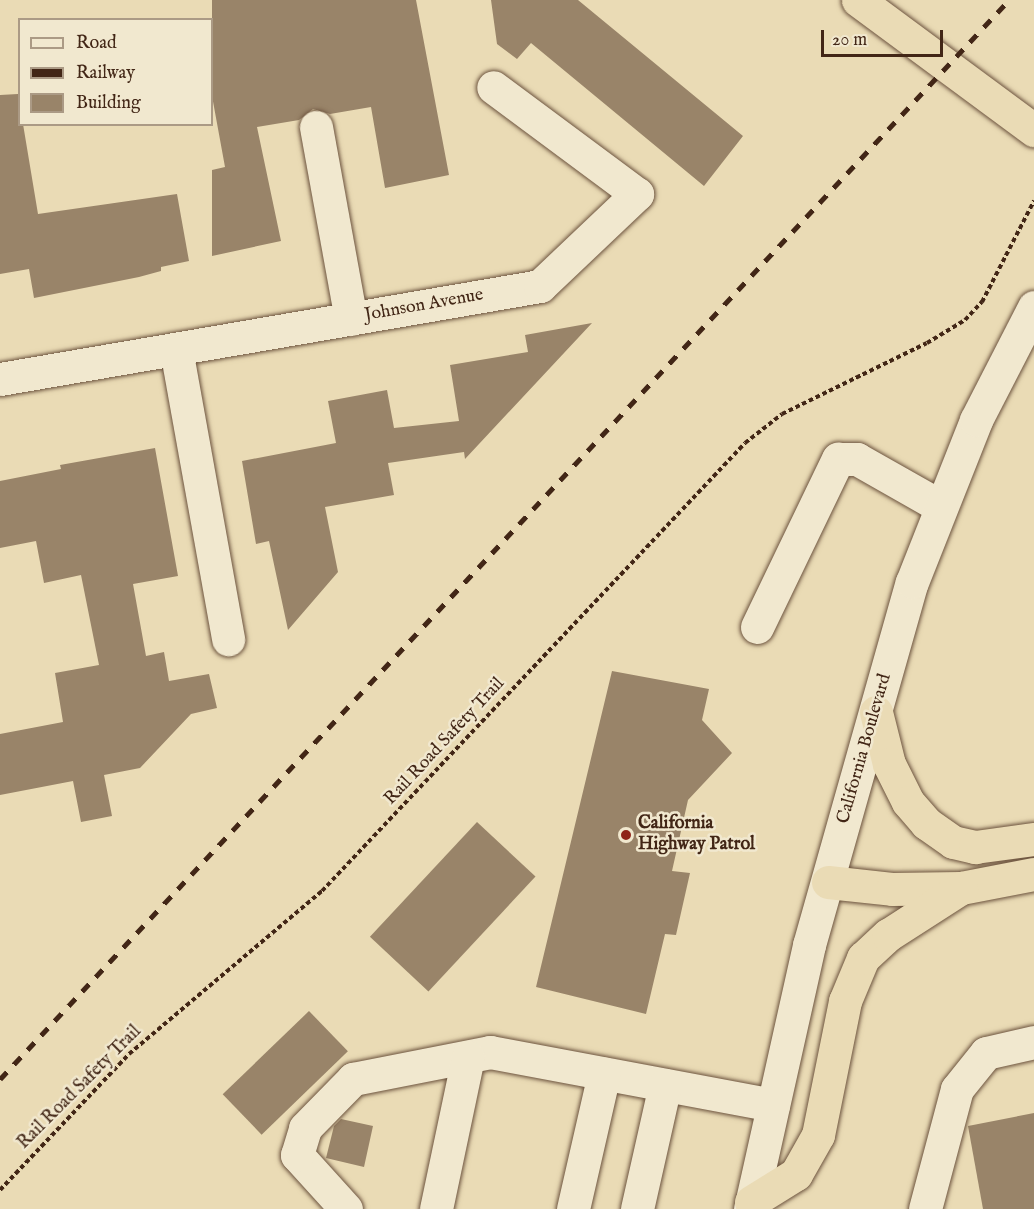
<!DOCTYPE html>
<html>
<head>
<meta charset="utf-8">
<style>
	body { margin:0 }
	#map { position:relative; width:1034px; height:1209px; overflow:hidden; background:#eadbb5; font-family:"IM FELL English",serif }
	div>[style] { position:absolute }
	.building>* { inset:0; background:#998469; transform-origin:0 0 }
	.path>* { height:4px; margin-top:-2px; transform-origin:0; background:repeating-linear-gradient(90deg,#422616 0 4.5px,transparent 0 7.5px) }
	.roads { filter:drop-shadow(0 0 2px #6c533e) drop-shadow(0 0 2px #6c533e) }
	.minor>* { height:33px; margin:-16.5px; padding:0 16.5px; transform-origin:16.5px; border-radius:16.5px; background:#f1e8cf }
	.highway>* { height:33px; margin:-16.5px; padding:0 16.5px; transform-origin:16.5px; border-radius:16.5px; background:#eadbb5 }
	.rail>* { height:4.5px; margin-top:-2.25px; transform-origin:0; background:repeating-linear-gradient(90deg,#422616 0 10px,transparent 0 20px) }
	.dots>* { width:16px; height:16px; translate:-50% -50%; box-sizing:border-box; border:3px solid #f1e8cf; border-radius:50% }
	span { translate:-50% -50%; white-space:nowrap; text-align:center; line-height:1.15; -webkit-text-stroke:5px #f1e8cf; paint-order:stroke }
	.street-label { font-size:18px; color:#422616 }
	.poi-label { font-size:18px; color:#422616; font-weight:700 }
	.left { translate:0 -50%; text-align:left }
	.legend { position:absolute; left:18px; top:18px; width:195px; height:108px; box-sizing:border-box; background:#f1e8cf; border:2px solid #ab9a85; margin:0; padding:8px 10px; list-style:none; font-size:18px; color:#422616 }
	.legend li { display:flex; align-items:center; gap:12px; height:30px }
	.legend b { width:30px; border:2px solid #ab9a85 }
	.scale { position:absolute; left:821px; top:30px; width:122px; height:27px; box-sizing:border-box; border:3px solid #422616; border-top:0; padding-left:8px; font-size:18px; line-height:21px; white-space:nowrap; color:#422616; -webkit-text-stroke:4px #f1e8cf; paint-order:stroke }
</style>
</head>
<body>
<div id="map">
	<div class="building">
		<div style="clip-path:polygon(212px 0,416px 0,449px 175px,385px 188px,371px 107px,330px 114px,313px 109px,299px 120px,257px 127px,281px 241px,212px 256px,212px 170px,225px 167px,212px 96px)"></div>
		<div style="clip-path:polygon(491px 0,578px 0,743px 136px,704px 186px,531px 43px,517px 59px,497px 44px)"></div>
		<div style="clip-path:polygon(18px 94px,20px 124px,23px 124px,38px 214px,177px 194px,189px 261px,161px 267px,161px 271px,139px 277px,34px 298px,29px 269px,0 274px,0 95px)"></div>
		<div style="clip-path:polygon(592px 323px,465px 459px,464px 452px,388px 463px,394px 495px,325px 507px,338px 572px,288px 630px,269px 541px,256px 544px,242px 461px,336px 443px,328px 401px,387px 390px,394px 428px,459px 421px,450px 365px,528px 352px,525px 335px)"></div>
		<div style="clip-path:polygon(155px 448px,178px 576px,133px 584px,146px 656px,164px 652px,169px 681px,209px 674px,217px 708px,191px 714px,140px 768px,104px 775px,112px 816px,81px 822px,73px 781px,0 795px,0 734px,63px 722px,55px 673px,99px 665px,81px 575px,44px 583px,36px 541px,0 548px,0 481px,61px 469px,60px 465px)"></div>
		<div style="clip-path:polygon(612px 671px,709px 689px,702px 720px,732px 753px,688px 800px,672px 871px,690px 873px,676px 935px,665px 934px,646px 1014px,536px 987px)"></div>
		<div style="left:477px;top:822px;width:80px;height:157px;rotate:43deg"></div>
		<div style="left:309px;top:1011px;width:56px;height:120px;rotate:46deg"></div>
		<div style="clip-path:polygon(1034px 1113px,1034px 1209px,983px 1209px,968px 1126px)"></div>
		<div style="clip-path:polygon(341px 1119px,373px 1126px,364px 1167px,326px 1158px,334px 1126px)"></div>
	</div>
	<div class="path">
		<div style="left:0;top:1190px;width:187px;rotate:-46.5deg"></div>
		<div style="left:129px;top:1054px;width:253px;rotate:-40.2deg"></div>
		<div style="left:322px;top:891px;width:616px;rotate:-46.64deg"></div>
		<div style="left:745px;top:443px;width:47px;rotate:-38.1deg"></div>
		<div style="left:782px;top:414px;width:161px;rotate:-26.1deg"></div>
		<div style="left:927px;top:343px;width:44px;rotate:-31.2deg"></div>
		<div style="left:965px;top:320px;width:25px;rotate:-47deg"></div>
		<div style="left:982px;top:302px;width:114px;rotate:-62.8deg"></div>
	</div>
	<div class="roads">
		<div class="minor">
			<div style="left:316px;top:127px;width:195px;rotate:79.7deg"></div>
			<div style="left:176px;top:349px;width:295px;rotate:79.8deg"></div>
			<div style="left:0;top:379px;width:548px;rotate:-9.77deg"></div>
			<div style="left:540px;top:286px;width:134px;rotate:-43.5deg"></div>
			<div style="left:637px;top:194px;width:179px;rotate:-143.4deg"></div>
			<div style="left:757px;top:627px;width:187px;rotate:-64.3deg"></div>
			<div style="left:838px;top:459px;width:19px"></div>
			<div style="left:857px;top:459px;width:95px;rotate:29.5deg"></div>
			<div style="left:346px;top:1209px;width:73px;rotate:-132.2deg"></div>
			<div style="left:297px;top:1155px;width:28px;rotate:-73deg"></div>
			<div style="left:305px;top:1128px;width:69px;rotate:-45.6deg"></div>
			<div style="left:353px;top:1079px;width:140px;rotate:-11.1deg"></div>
			<div style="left:490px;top:1052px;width:288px;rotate:10.6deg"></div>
			<div style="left:436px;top:1209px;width:155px;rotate:-78.1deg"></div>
			<div style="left:573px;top:1209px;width:139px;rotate:-77.1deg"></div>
			<div style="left:637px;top:1209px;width:127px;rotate:-77.3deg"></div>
			<div style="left:750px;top:1209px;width:271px;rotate:-77.4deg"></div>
			<div style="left:809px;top:945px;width:377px;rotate:-74.2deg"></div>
			<div style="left:912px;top:582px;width:174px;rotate:-68.4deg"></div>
			<div style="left:976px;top:420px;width:127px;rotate:-62.8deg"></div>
			<div style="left:925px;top:1209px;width:124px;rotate:-75.1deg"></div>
			<div style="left:957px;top:1089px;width:46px;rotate:-51.1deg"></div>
			<div style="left:986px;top:1053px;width:49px;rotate:-12.9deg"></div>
		</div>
		<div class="highway">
			<div style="left:858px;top:0;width:219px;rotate:36.5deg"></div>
			<div style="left:876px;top:712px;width:54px;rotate:76deg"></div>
			<div style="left:889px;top:764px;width:42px;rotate:63.4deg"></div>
			<div style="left:908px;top:802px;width:28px;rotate:49deg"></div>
			<div style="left:926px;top:823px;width:33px;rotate:35deg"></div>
			<div style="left:953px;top:842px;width:23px;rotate:13deg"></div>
			<div style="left:975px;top:847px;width:60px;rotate:-7.7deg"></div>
			<div style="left:828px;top:882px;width:64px;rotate:6.2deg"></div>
			<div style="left:892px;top:889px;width:69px;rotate:-0.8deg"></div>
			<div style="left:961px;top:888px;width:74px;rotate:-10.9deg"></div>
			<div style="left:751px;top:1202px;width:53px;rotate:-31.9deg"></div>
			<div style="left:796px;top:1174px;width:45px;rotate:-60.6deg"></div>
			<div style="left:818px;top:1135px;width:137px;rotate:-78.6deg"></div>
			<div style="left:845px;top:1001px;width:47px;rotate:-67.3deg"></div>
			<div style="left:863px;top:958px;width:34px;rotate:-43deg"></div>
			<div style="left:888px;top:935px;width:87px;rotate:-32.8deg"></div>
		</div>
	</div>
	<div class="rail">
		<div style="left:0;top:1079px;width:1477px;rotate:-46.92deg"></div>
	</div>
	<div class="dots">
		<div style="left:626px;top:835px;background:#8f2418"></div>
	</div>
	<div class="street-label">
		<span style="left:424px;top:306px;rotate:-10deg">Johnson Avenue</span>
		<span style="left:445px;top:742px;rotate:-47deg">Rail Road Safety Trail</span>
		<span style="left:865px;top:749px;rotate:-74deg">California Boulevard</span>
		<span style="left:80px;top:1088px;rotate:-45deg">Rail Road Safety Trail</span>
	</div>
	<div class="poi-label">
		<span class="left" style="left:638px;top:835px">California<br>Highway Patrol</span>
	</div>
	<ul class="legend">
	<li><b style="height:8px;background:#f1e8cf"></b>Road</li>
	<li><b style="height:8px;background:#422616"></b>Railway</li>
	<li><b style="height:16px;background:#998469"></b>Building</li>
	</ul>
	<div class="scale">20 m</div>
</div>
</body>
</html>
